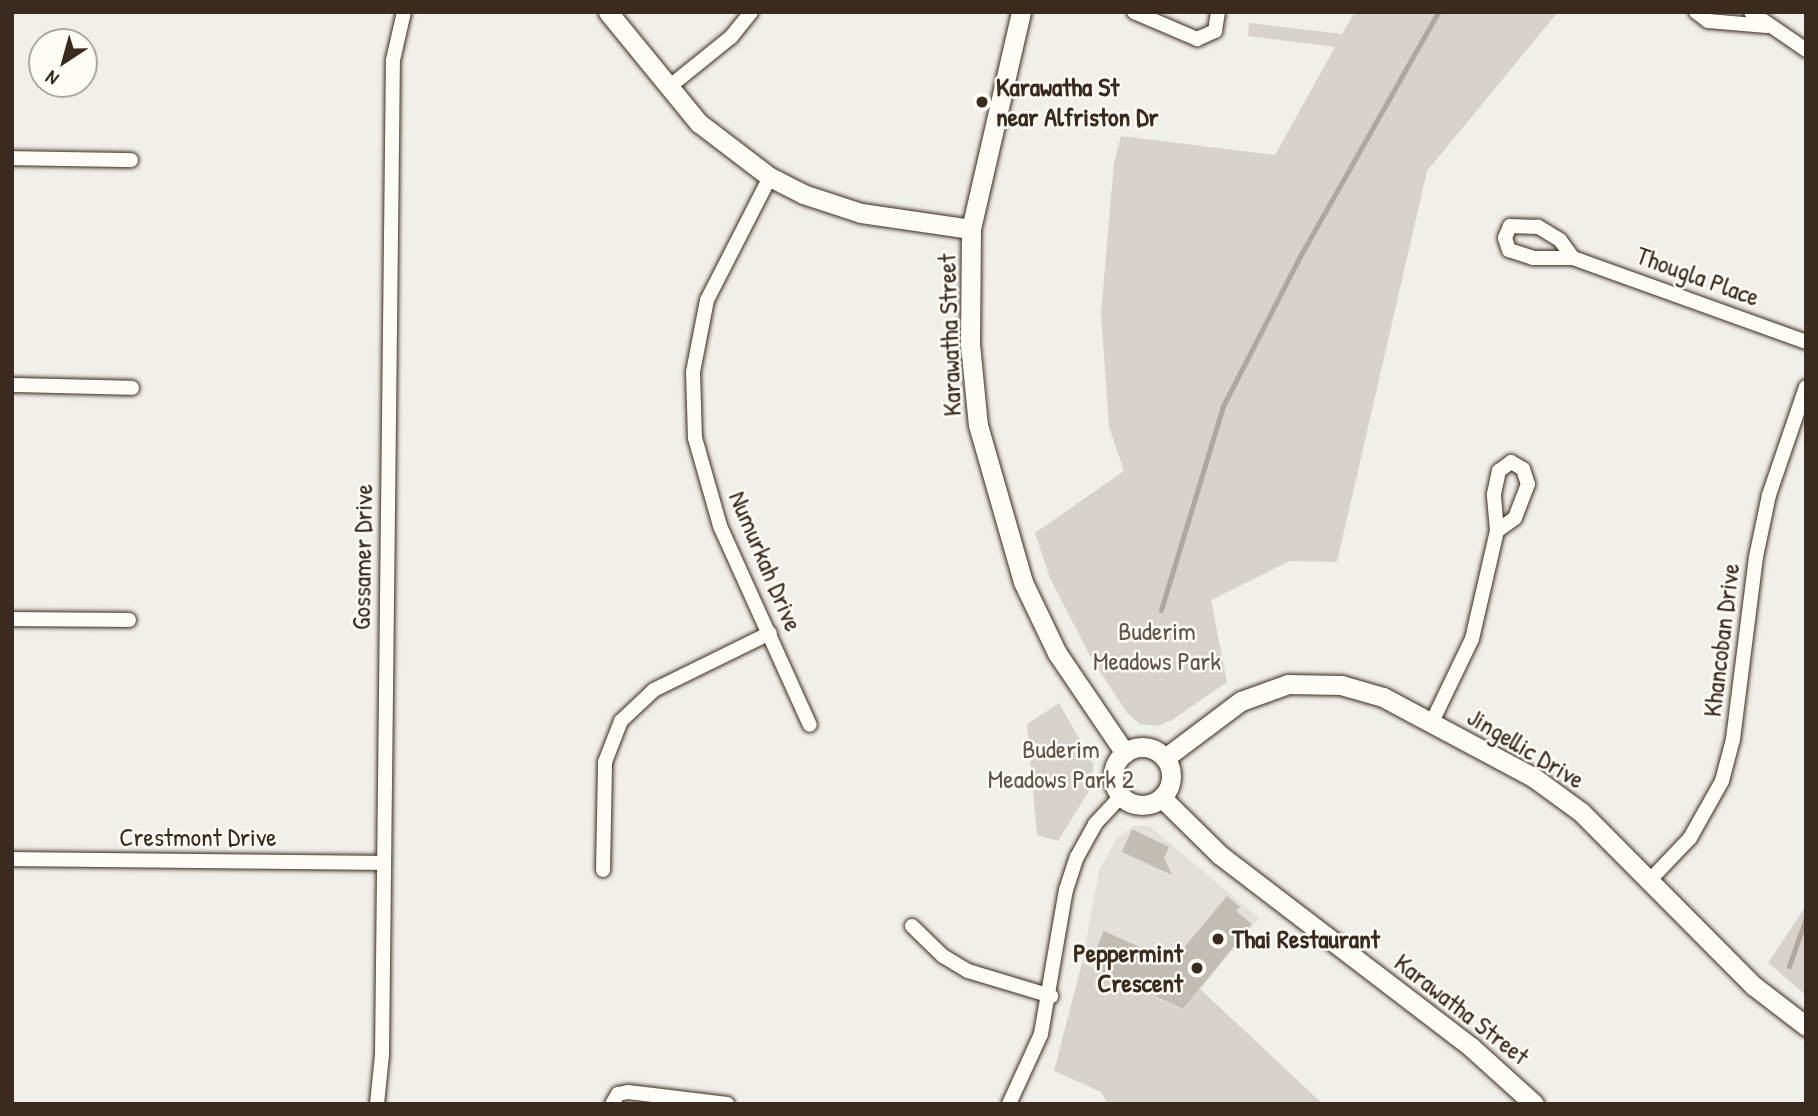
<!DOCTYPE html>
<html>
<head>
<meta charset="utf-8">
<style>
	body { margin:0 }
	#map { position:relative; width:1818px; height:1116px; overflow:hidden; background:#f1efea; font-family:"Patrick Hand",sans-serif }
	div>[style] { position:absolute }
	.built>* { inset:0; background:#e3e0da }
	.green>* { inset:0; background:#d7d2cc }
	.stream>* { height:5px; margin:-2.5px; padding:0 2.5px; transform-origin:2.5px; border-radius:2.5px; background:#aea69f }
	.building>* { inset:0; background:#c1bcb4 }
	.roads { filter:drop-shadow(0 0 2px #3b2a1e) drop-shadow(0 0 2px #3b2a1e) }
	.street>* { height:14px; margin:-7px; padding:0 7px; transform-origin:7px; border-radius:7px; background:#fdfcf7 }
	.secondary>* { height:19px; margin:-9.5px; padding:0 9.5px; transform-origin:9.5px; border-radius:9.5px; background:#fdfcf7 }
	.secondary>.ring { margin:-9.5px; padding:0; box-sizing:content-box; background:none; border:19px solid #fdfcf7; border-radius:50% }
	.dots>* { width:19px; height:19px; translate:-50% -50%; box-sizing:border-box; border:4px solid #fdfcf7; border-radius:50% }
	span { translate:-50% -50%; white-space:nowrap; text-align:center; line-height:1.15; -webkit-text-stroke:5px #fdfcf7; paint-order:stroke }
	.poi-label { font-size:26px; color:#3b2a1e; font-weight:700 }
	.left { translate:0 -50%; text-align:left }
	.right { translate:-100% -50%; text-align:right }
	.street-label { font-size:26px; color:#3b2a1e }
	.park-label { font-size:26px; color:#62544a }
	.frame { position:absolute; inset:0; border:14px solid #3b2a1e; pointer-events:none }
	.north { position:absolute; left:28px; top:28px; width:70px; height:70px; box-sizing:border-box; background:#fdfcf7; border:2px solid #afa8a0; border-radius:50%; rotate:216deg; font-size:19px; font-weight:700; line-height:28px; text-align:center; color:#3b2a1e }
	.north::after { content:''; display:block; margin:auto; width:24px; height:32px; background:#3b2a1e; clip-path:polygon(50% 0,100% 100%,50% 72%,0 100%) }
</style>
</head>
<body>
<div id="map">
	<div class="built">
		<div style="clip-path:polygon(1134px 826px,1149px 826px,1259px 918px,1183px 1010px,1082px 963px,1099px 871px,1116px 839px)"></div>
	</div>
	<div class="green">
		<div style="clip-path:polygon(1355px 12px,1558px 12px,1427px 171px,1337px 562px,1290px 561px,1211px 600px,1227px 682px,1172px 720px,1157px 726px,1140px 724px,1127px 713px,1091px 658px,1050px 578px,1035px 533px,1124px 471px,1109px 427px,1101px 313px,1114px 163px,1121px 136px,1275px 155px,1335px 47px,1248px 36px,1249px 23px,1342px 34px)"></div>
		<div style="clip-path:polygon(1059px 703px,1093px 763px,1092px 786px,1058px 841px,1037px 835px,1027px 724px)"></div>
		<div style="clip-path:polygon(1806px 906px,1806px 995px,1768px 963px)"></div>
		<div style="clip-path:polygon(1082px 963px,1183px 1010px,1200px 989px,1323px 1104px,1108px 1104px,1101px 1092px,1054px 1071px)"></div>
	</div>
	<div class="stream">
		<div style="left:1161px;top:610px;width:213px;rotate:-73.1deg"></div>
		<div style="left:1223px;top:406px;width:166px;rotate:-62.8deg"></div>
		<div style="left:1299px;top:258px;width:283px;rotate:-60.5deg"></div>
		<div style="left:1789px;top:966px;width:51px;rotate:-70.5deg"></div>
	</div>
	<div class="building">
		<div style="clip-path:polygon(1132px 829px,1169px 847px,1164px 858px,1172px 875px,1122px 852px)"></div>
		<div style="clip-path:polygon(1227px 896px,1240px 907px,1236px 911px,1252px 924px,1183px 1009px,1095px 968px,1102px 952px,1096px 949px,1104px 931px,1172px 962px)"></div>
	</div>
	<div class="roads">
		<div class="street">
			<div style="left:1134px;top:12px;width:69px;rotate:23.2deg"></div>
			<div style="left:1197px;top:39px;width:20px;rotate:-24deg"></div>
			<div style="left:1215px;top:31px;width:19px;rotate:-81deg"></div>
			<div style="left:1696px;top:12px;width:15px;rotate:37deg"></div>
			<div style="left:1708px;top:21px;width:59px;rotate:4.8deg"></div>
			<div style="left:1751px;top:12px;width:67px;rotate:34.6deg"></div>
			<div style="left:669px;top:87px;width:80px;rotate:-38.9deg"></div>
			<div style="left:731px;top:37px;width:32px;rotate:-51deg"></div>
			<div style="left:12px;top:158px;width:119px;rotate:1deg"></div>
			<div style="left:770px;top:177px;width:138px;rotate:117.1deg"></div>
			<div style="left:707px;top:300px;width:73px;rotate:101deg"></div>
			<div style="left:693px;top:372px;width:66px;rotate:88.3deg"></div>
			<div style="left:695px;top:438px;width:91px;rotate:74.1deg"></div>
			<div style="left:720px;top:526px;width:218px;rotate:65.7deg"></div>
			<div style="left:1573px;top:258px;width:22px;rotate:-126deg"></div>
			<div style="left:1560px;top:240px;width:26px;rotate:-149deg"></div>
			<div style="left:1538px;top:227px;width:28px;rotate:-178deg"></div>
			<div style="left:1510px;top:226px;width:13px;rotate:113deg"></div>
			<div style="left:1505px;top:238px;width:13px;rotate:72deg"></div>
			<div style="left:1509px;top:250px;width:25px;rotate:18deg"></div>
			<div style="left:1533px;top:258px;width:40px"></div>
			<div style="left:1573px;top:258px;width:248px;rotate:19.8deg"></div>
			<div style="left:12px;top:385px;width:120px;rotate:1.4deg"></div>
			<div style="left:12px;top:619px;width:117px;rotate:0.5deg"></div>
			<div style="left:1432px;top:722px;width:92px;rotate:-64.3deg"></div>
			<div style="left:1472px;top:639px;width:111px;rotate:-77deg"></div>
			<div style="left:1497px;top:531px;width:37px;rotate:-95deg"></div>
			<div style="left:1494px;top:494px;width:24px;rotate:-78deg"></div>
			<div style="left:1499px;top:471px;width:15px;rotate:-37deg"></div>
			<div style="left:1511px;top:462px;width:14px;rotate:30deg"></div>
			<div style="left:1523px;top:469px;width:16px;rotate:72deg"></div>
			<div style="left:1528px;top:484px;width:36px;rotate:111deg"></div>
			<div style="left:1515px;top:518px;width:22px;rotate:144deg"></div>
			<div style="left:12px;top:859px;width:371px;rotate:0.6deg"></div>
			<div style="left:603px;top:870px;width:108px;rotate:-88.9deg"></div>
			<div style="left:605px;top:762px;width:44px;rotate:-68.7deg"></div>
			<div style="left:621px;top:721px;width:45px;rotate:-43.2deg"></div>
			<div style="left:654px;top:690px;width:129px;rotate:-26.2deg"></div>
			<div style="left:1650px;top:880px;width:58px;rotate:-46.4deg"></div>
			<div style="left:1690px;top:838px;width:65px;rotate:-60.7deg"></div>
			<div style="left:1722px;top:781px;width:43px;rotate:-75.3deg"></div>
			<div style="left:1733px;top:739px;width:183px;rotate:-82.8deg"></div>
			<div style="left:1756px;top:557px;width:63px;rotate:-78.2deg"></div>
			<div style="left:1769px;top:495px;width:114px;rotate:-71.1deg"></div>
			<div style="left:912px;top:926px;width:43px;rotate:44.1deg"></div>
			<div style="left:943px;top:956px;width:29px;rotate:31deg"></div>
			<div style="left:968px;top:971px;width:87px;rotate:16.8deg"></div>
			<div style="left:377px;top:1104px;width:49px;rotate:-84.2deg"></div>
			<div style="left:382px;top:1055px;width:995px;rotate:-89.37deg"></div>
			<div style="left:393px;top:60px;width:49px;rotate:-77.1deg"></div>
			<div style="left:612px;top:1104px;width:12px;rotate:-59deg"></div>
			<div style="left:618px;top:1094px;width:10px;rotate:-11deg"></div>
			<div style="left:628px;top:1092px;width:100px;rotate:6.9deg"></div>
			<div style="left:1009px;top:1104px;width:77px;rotate:-65.4deg"></div>
			<div style="left:1041px;top:1034px;width:146px;rotate:-80.2deg"></div>
			<div style="left:1066px;top:890px;width:35px;rotate:-72deg"></div>
			<div style="left:1077px;top:857px;width:38px;rotate:-61deg"></div>
			<div style="left:1095px;top:824px;width:38px;rotate:-47deg"></div>
		</div>
		<div class="secondary">
			<div style="left:608px;top:12px;width:144px;rotate:50.7deg"></div>
			<div style="left:699px;top:123px;width:89px;rotate:37.3deg"></div>
			<div style="left:770px;top:177px;width:37px;rotate:27deg"></div>
			<div style="left:803px;top:194px;width:61px;rotate:18.1deg"></div>
			<div style="left:861px;top:213px;width:111px;rotate:8.3deg"></div>
			<div style="left:1021px;top:12px;width:223px;rotate:103deg"></div>
			<div style="left:971px;top:229px;width:115px;rotate:90.5deg"></div>
			<div style="left:970px;top:344px;width:81px;rotate:84.4deg"></div>
			<div style="left:978px;top:425px;width:163px;rotate:74deg"></div>
			<div style="left:1023px;top:582px;width:79px;rotate:64.4deg"></div>
			<div style="left:1057px;top:653px;width:121px;rotate:55.8deg"></div>
			<div class="ring" style="left:1113px;top:747px;width:39px;height:39px"></div>
			<div style="left:1165px;top:758px;width:95px;rotate:-36.9deg"></div>
			<div style="left:1241px;top:701px;width:50px;rotate:-19.9deg"></div>
			<div style="left:1288px;top:684px;width:53px;rotate:1.1deg"></div>
			<div style="left:1341px;top:685px;width:44px;rotate:15.9deg"></div>
			<div style="left:1383px;top:697px;width:170px;rotate:28.1deg"></div>
			<div style="left:1533px;top:777px;width:59px;rotate:36.1deg"></div>
			<div style="left:1581px;top:812px;width:245px;rotate:45.2deg"></div>
			<div style="left:1754px;top:986px;width:66px;rotate:37.6deg"></div>
			<div style="left:1162px;top:798px;width:81px;rotate:44.5deg"></div>
			<div style="left:1220px;top:855px;width:316px;rotate:37.4deg"></div>
			<div style="left:1471px;top:1047px;width:85px;rotate:42.1deg"></div>
		</div>
	</div>
	<div class="dots">
		<div style="left:982px;top:102px;background:#3b2a1e"></div>
		<div style="left:1218px;top:939px;background:#3b2a1e"></div>
		<div style="left:1197px;top:968px;background:#3b2a1e"></div>
	</div>
	<div class="poi-label">
		<span class="left" style="left:996px;top:102px">Karawatha St<br>near Alfriston Dr</span>
		<span class="left" style="left:1232px;top:939px">Thai Restaurant</span>
		<span class="right" style="left:1183px;top:968px">Peppermint<br>Crescent</span>
	</div>
	<div class="street-label">
		<span style="left:1698px;top:276px;rotate:20deg">Thougla Place</span>
		<span style="left:949px;top:335px;rotate:-92deg">Karawatha Street</span>
		<span style="left:362px;top:557px;rotate:-89deg">Gossamer Drive</span>
		<span style="left:766px;top:561px;rotate:67deg">Numurkah Drive</span>
		<span style="left:1721px;top:640px;rotate:-83deg">Khancoban Drive</span>
		<span style="left:1526px;top:748px;rotate:31deg">Jingellic Drive</span>
		<span style="left:198px;top:837px">Crestmont Drive</span>
		<span style="left:1462px;top:1009px;rotate:38deg">Karawatha Street</span>
	</div>
	<div class="park-label">
		<span style="left:1157px;top:646px">Buderim<br>Meadows Park</span>
		<span style="left:1061px;top:764px">Buderim<br>Meadows Park 2</span>
	</div>
	<div class="frame"></div>
	<div class="north">N</div>
</div>
</body>
</html>
